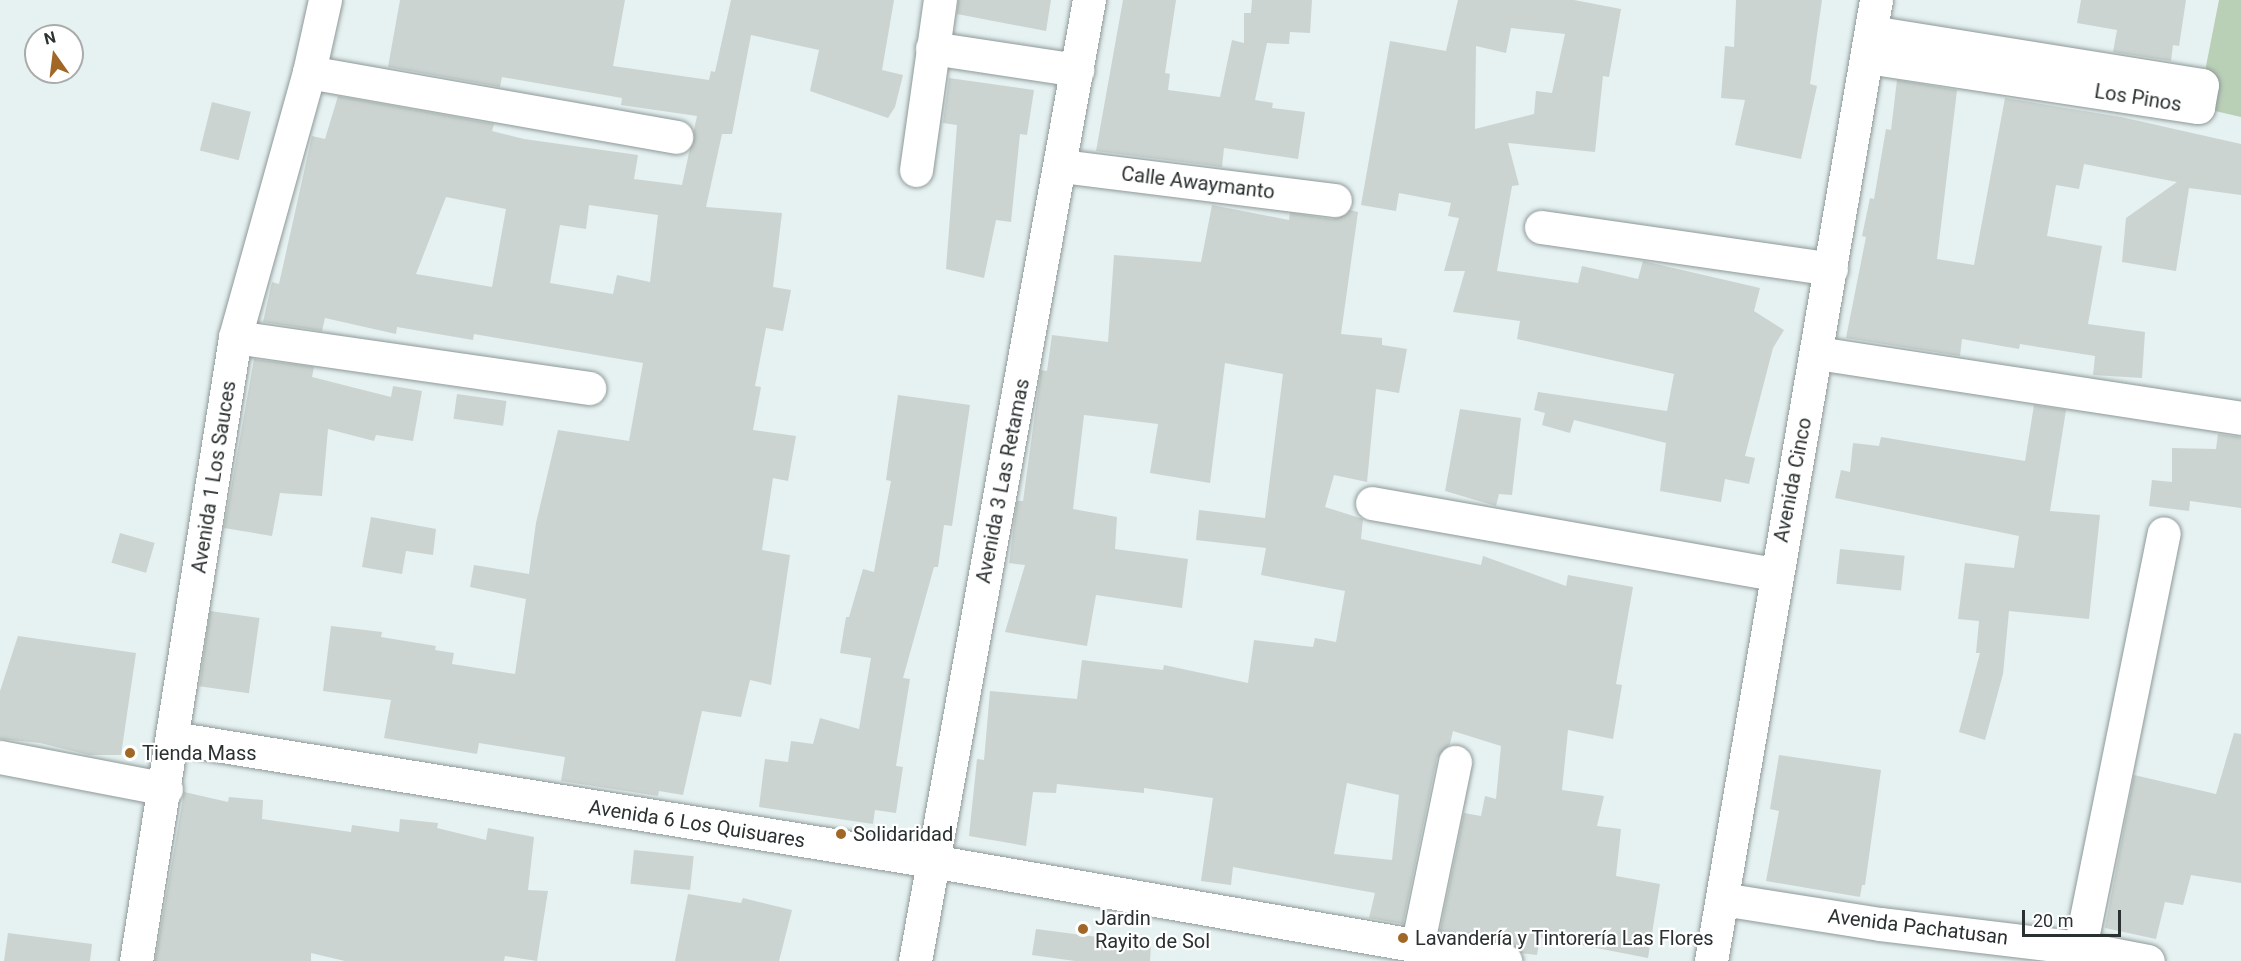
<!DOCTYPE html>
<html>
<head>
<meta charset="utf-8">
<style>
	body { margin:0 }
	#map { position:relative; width:2241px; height:961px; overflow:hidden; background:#e6f1f1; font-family:Roboto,sans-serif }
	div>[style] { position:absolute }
	.green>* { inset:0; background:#b9cfb6 }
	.building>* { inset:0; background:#cbd4d0; transform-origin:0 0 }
	.roads { filter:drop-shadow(0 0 2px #8e9998) drop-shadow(0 0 2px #8e9998) }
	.minor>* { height:33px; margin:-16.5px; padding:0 16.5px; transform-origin:16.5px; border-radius:16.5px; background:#fff }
	.dots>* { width:16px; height:16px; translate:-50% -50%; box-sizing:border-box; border:3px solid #fff; border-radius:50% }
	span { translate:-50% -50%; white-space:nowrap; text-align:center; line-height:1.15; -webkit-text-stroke:4.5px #fff; paint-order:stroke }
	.street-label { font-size:20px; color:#2b3030 }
	.poi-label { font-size:20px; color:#2b3030 }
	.left { translate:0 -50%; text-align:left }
	.north { position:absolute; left:24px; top:24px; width:60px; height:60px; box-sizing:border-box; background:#fff; border:2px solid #aaacac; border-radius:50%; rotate:346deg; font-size:16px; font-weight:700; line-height:24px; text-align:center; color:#2b3030 }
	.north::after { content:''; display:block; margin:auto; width:21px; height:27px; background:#a16727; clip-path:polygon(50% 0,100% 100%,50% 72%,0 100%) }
	.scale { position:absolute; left:2022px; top:910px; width:99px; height:27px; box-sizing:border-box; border:3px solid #2b3030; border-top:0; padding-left:8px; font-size:18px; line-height:21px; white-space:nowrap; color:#2b3030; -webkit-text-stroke:4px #fff; paint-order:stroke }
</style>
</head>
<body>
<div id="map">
	<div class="green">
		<div style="clip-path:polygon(2219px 0,2241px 0,2241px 117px,2198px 107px)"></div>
	</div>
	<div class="building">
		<div style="clip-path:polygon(evenodd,400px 0,625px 0,613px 66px,709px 80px,711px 71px,715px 72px,731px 0,894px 0,882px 70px,903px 75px,895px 107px,888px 118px,810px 91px,819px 50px,751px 35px,732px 134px,722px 134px,706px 207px,782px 213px,773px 287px,791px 290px,783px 331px,766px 328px,755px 386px,761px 387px,753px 430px,796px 436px,788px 481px,773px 478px,762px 550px,790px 555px,771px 685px,750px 680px,741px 717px,702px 711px,683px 795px,659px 791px,658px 796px,561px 781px,565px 757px,479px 743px,477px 754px,384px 738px,391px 700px,323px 691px,331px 626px,382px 632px,381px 637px,436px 646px,435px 650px,454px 653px,452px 664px,515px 674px,526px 599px,470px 587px,474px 565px,529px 574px,536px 523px,558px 430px,629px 441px,643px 363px,474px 334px,473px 340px,397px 327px,396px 334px,325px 318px,322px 331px,263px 322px,272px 282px,279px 284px,312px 136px,325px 139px,338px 96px,494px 124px,492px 131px,524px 139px,638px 155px,634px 179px,682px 185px,697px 116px,621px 105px,622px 98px,502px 77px,500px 87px,388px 67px,400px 0,446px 197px,506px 209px,492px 287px,416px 274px,446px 197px,400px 0,589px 205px,658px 215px,650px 282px,617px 275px,613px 294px,550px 283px,560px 225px,586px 229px,589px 205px)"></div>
		<div style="clip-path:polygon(958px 0,1051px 0,1046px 31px,957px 14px)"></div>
		<div style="clip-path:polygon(1123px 0,1176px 0,1165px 73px,1170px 74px,1168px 90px,1220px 97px,1232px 40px,1244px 43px,1244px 13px,1251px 13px,1252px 0,1312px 0,1310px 33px,1290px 32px,1289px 44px,1267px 43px,1255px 100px,1273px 103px,1272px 108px,1305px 112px,1298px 159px,1224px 148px,1222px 167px,1096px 151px)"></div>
		<div style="clip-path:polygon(evenodd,1458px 0,1574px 0,1621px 9px,1609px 77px,1603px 76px,1595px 152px,1508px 143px,1519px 185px,1512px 186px,1497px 271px,1578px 283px,1582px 266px,1638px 279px,1643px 261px,1760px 288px,1754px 311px,1784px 330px,1773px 348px,1745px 456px,1755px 458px,1749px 484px,1725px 479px,1721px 502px,1660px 491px,1666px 443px,1574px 420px,1570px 433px,1542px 425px,1545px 413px,1534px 410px,1538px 392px,1667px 411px,1674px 374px,1517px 339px,1520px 321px,1453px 312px,1465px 271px,1444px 271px,1459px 218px,1448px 216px,1451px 203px,1399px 193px,1396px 211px,1361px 205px,1390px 41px,1446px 51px,1458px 0,1511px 28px,1565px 34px,1552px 93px,1536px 91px,1534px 114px,1475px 129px,1476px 46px,1506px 53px,1511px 28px)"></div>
		<div style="clip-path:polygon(1736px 0,1822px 0,1810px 84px,1817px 86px,1801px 159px,1735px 145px,1745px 100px,1721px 98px,1725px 46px,1734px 47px)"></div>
		<div style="clip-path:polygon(2081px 0,2186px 0,2179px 46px,2173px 45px,2171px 61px,2113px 52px,2117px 30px,2077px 23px)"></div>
		<div style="clip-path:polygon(949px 78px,1034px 90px,1027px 135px,1020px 134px,1011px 222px,996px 220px,984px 278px,946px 269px,957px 125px,943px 123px)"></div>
		<div style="clip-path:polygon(1897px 80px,1957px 90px,1937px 259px,1974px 265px,2005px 98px,2121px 117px,2241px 144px,2241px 195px,2189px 188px,2176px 271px,2122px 262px,2126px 218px,2177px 182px,2084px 164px,2079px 189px,2056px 185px,2047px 236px,2102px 246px,2088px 324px,2145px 332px,2142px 378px,2093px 375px,2095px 356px,2020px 344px,2019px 349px,1962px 339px,1960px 356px,1846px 338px,1866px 237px,1862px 236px,1870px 198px,1874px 199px,1886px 129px,1891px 130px)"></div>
		<div style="left:212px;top:102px;width:40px;height:50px;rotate:14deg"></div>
		<div style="clip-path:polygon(evenodd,1212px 205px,1289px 220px,1290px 213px,1333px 219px,1350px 210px,1358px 212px,1341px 334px,1382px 338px,1382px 345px,1407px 349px,1399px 393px,1376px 389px,1367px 482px,1334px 475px,1325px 507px,1363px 519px,1361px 539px,1481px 565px,1483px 556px,1566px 586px,1568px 575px,1633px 587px,1616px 684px,1622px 685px,1613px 739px,1568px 730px,1562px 790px,1604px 796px,1597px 826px,1621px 829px,1616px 876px,1660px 884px,1648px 958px,1540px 937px,1537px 955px,1521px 953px,1508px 943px,1440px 931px,1464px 813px,1481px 816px,1485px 796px,1496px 799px,1501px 746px,1453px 731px,1450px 744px,1437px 758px,1403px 924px,1369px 918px,1375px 893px,1233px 867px,1231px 885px,1201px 881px,1213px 798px,1144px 788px,1144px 793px,1057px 784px,1056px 793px,1033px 792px,1026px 846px,969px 836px,977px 759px,984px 760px,990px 691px,1077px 699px,1082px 660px,1163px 670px,1164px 665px,1248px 683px,1254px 640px,1313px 647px,1315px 638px,1336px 642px,1345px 591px,1261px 575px,1266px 548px,1196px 540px,1199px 510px,1265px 518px,1283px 374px,1225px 363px,1210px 483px,1150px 473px,1158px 424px,1084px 415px,1073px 509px,1117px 517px,1115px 549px,1188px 559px,1182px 608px,1096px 595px,1087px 646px,1005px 632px,1025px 565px,1009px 563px,1017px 501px,1023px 501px,1041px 370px,1047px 371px,1052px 335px,1108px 342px,1114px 255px,1201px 262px,1212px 205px,1347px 783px,1399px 795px,1392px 860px,1334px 854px,1347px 783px)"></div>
		<div style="clip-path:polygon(254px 359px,314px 367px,312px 377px,391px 397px,393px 386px,422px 391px,413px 441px,376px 435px,374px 441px,328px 429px,322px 496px,280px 493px,272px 536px,224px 528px)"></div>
		<div style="left:457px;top:394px;width:50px;height:25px;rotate:8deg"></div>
		<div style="clip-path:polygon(898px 395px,970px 405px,952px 526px,944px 525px,938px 567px,934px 567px,903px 678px,910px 679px,896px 766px,903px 767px,896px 813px,875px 810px,873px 824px,759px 807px,765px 759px,788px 762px,791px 741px,813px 744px,820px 718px,859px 729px,871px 658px,840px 653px,846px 617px,849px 617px,863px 569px,874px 572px,891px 481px,886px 480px)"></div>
		<div style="clip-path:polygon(2034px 405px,2066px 410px,2050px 511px,2100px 515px,2089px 619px,2009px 611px,2003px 674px,1985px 740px,1959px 732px,1980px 653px,1976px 653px,1979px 621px,1958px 619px,1965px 563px,2014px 568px,2019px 536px,1835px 498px,1841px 470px,1850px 472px,1853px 443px,1879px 446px,1881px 437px,2025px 461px)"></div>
		<div style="clip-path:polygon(1460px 409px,1521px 418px,1512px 495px,1499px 494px,1496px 506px,1445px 491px)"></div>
		<div style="clip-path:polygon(2218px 434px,2241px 437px,2241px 508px,2190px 501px,2189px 511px,2149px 506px,2152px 480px,2172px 482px,2172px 448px,2216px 449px)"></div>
		<div style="clip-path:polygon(371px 517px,436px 529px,433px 555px,406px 551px,402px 574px,362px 567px)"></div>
		<div style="left:120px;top:533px;width:36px;height:31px;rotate:16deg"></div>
		<div style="left:1840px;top:549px;width:65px;height:35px;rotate:6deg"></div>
		<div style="left:210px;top:611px;width:50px;height:76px;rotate:8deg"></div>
		<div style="clip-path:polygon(18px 636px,136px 653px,121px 755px,89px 755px,40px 743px,0 739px,0 691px)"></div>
		<div style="clip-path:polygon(2234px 733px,2241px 734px,2241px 883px,2191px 875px,2183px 905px,2165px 902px,2156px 939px,2105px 928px,2134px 775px,2216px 794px)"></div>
		<div style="clip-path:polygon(1779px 755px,1881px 770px,1865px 885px,1862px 885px,1860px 897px,1766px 881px,1779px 811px,1770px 809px)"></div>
		<div style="clip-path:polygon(184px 792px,228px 802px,229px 797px,263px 800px,262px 819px,351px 832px,352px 825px,399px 832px,400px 819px,438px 823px,437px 828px,486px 840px,488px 828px,534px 837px,528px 890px,548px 891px,537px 961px,505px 956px,504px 961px,345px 961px,311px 953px,311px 961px,155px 961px)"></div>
		<div style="left:634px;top:850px;width:60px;height:34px;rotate:6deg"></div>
		<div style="clip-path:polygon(688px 894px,741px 903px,743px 898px,792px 910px,779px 961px,675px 961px)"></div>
		<div style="clip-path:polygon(1036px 929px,1151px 944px,1150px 961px,1075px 961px,1032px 955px)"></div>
		<div style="clip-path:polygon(8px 933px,92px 944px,90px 961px,4px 961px)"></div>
	</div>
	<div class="roads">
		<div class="minor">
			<div style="left:932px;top:48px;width:147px;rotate:8.6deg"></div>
			<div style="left:1867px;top:57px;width:335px;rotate:8.6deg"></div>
			<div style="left:2198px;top:107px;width:22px;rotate:-80deg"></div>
			<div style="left:2202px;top:85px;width:335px;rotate:-170.9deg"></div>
			<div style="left:309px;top:72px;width:373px;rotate:10deg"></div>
			<div style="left:1061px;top:166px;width:276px;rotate:7.1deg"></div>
			<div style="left:916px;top:170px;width:172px;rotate:-82deg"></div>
			<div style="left:1541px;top:227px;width:293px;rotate:8.2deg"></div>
			<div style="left:235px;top:337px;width:358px;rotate:8.2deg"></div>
			<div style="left:1817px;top:353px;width:429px;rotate:8.7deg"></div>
			<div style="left:1372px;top:503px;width:409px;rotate:10deg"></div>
			<div style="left:173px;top:738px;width:769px;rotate:9.21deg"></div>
			<div style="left:932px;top:861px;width:582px;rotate:9.9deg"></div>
			<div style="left:0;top:757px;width:169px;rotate:10.9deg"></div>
			<div style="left:1722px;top:899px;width:160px;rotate:9deg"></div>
			<div style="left:1880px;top:924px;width:201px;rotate:6.8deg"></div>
			<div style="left:2080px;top:948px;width:69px;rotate:10.8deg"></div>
			<div style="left:1417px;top:947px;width:189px;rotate:-78.4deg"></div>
			<div style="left:2080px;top:948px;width:423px;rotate:-78.6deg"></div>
			<div style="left:136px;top:961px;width:632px;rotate:-80.98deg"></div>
			<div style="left:235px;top:337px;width:275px;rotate:-74.4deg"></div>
			<div style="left:309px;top:72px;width:74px;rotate:-77.5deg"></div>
			<div style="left:915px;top:961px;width:977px;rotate:-79.74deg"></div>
			<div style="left:1711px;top:961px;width:975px;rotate:-80.26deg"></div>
		</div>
	</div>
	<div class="dots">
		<div style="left:130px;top:753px;background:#a16727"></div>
		<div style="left:841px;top:834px;background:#a16727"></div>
		<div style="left:1083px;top:929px;background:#a16727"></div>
		<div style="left:1403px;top:938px;background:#a16727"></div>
	</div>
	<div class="street-label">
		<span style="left:2138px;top:98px;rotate:9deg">Los Pinos</span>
		<span style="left:1198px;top:183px;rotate:7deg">Calle Awaymanto</span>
		<span style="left:214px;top:477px;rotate:-81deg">Avenida 1 Los Sauces</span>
		<span style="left:1793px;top:480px;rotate:-79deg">Avenida Cinco</span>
		<span style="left:1003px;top:481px;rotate:-79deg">Avenida 3 Las Retamas</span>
		<span style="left:697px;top:824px;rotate:9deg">Avenida 6 Los Quisuares</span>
		<span style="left:1918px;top:927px;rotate:7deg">Avenida Pachatusan</span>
	</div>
	<div class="poi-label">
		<span class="left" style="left:142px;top:753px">Tienda Mass</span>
		<span class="left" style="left:853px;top:834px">Solidaridad</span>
		<span class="left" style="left:1095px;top:930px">Jardin<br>Rayito de Sol</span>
		<span class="left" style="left:1415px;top:938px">Lavandería y Tintorería Las Flores</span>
	</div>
	<div class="north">N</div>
	<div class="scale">20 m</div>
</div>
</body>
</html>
